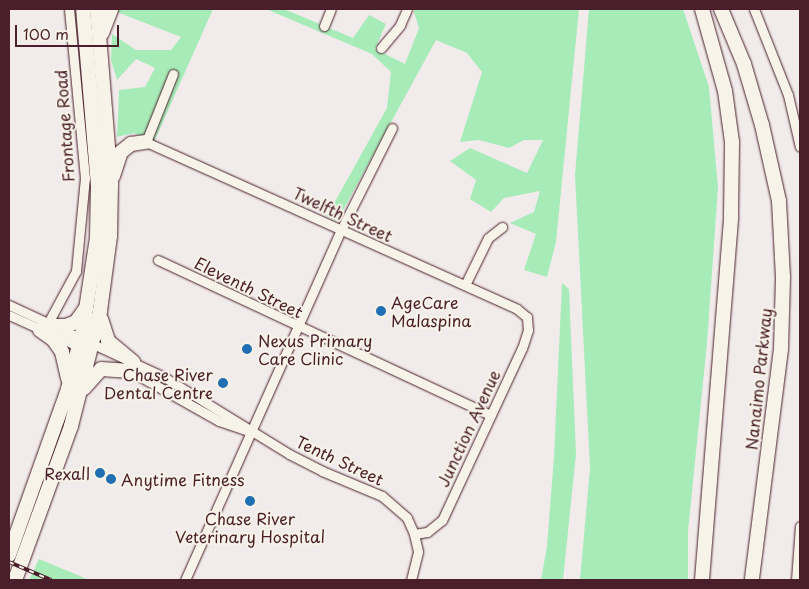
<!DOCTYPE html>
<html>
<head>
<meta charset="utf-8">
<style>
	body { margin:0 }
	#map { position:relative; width:809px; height:589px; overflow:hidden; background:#f2ebec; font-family:"Playpen Sans",sans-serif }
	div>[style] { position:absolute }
	.green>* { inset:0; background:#a7ecb8 }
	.roads { filter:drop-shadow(0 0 1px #4a1f2b) drop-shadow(0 0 1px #4a1f2b) }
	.minor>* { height:9px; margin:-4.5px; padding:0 4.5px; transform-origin:4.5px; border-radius:4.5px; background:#f7f3e8 }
	.highway>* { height:14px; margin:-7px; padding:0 7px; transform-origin:7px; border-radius:7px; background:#f7f3e8 }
	.rail>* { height:4px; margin-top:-2px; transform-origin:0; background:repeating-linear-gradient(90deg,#f7f3e8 0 5.5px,#4a1f2b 0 11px); box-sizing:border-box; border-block:1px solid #4a1f2b }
	.dots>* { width:14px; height:14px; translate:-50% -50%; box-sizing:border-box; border:2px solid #f7f3e8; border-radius:50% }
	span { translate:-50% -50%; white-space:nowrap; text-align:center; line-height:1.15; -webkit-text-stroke:4px #f7f3e8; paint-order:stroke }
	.street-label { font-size:16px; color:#4a1f2b }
	.poi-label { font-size:16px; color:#4a1f2b }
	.left { translate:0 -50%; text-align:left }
	.right { translate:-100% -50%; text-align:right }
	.frame { position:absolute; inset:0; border:10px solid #4a1f2b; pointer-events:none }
	.scale { position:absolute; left:15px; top:25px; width:104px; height:22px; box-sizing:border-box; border:2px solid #4a1f2b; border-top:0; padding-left:6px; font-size:15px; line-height:18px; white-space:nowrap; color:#4a1f2b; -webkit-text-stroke:4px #f7f3e8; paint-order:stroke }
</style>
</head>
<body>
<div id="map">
	<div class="green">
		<div style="clip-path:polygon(118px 9px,213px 9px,154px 142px,134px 133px,117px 137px,119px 90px,145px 87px,155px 68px,136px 59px,117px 80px,111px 60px,112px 34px,136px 50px,171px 50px,181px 37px,117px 12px)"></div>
		<div style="clip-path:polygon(266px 9px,284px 9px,353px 38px,369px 15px,386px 24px,375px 49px,405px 64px,419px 28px,413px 9px,579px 9px,556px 242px,547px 277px,524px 270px,536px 234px,510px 223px,534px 212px,540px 191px,504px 198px,491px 212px,470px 199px,476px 180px,450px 161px,470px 148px,527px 173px,543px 140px,524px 140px,509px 148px,479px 140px,460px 142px,482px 72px,467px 53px,436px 40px,337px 221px,327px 216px,387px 108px,391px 72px,372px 54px)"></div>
		<div style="clip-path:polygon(589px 9px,683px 9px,709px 87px,718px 188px,707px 343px,688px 531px,688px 580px,580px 580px,590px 468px,575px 175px)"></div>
		<div style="clip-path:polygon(562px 283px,569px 289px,576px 454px,563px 580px,541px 580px,547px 546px,554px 457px)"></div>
		<div style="clip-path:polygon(39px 559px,80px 576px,88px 580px,29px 580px)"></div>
	</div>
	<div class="roads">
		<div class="minor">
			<div style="left:754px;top:9px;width:92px;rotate:68.4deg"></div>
			<div style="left:788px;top:95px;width:53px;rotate:77deg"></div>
			<div style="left:324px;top:26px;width:18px;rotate:-68deg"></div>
			<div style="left:381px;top:48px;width:30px;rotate:-50deg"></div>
			<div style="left:400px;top:25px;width:17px;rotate:-66deg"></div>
			<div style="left:173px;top:74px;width:73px;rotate:111.7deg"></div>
			<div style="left:146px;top:142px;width:407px;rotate:24.2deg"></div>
			<div style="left:517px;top:309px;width:13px;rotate:39deg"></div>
			<div style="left:527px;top:317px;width:13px;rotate:86deg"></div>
			<div style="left:528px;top:330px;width:19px;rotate:108deg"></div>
			<div style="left:522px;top:348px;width:190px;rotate:114.9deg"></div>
			<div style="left:442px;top:520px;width:19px;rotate:141deg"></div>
			<div style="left:427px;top:532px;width:13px;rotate:171deg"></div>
			<div style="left:158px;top:260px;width:367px;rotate:25deg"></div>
			<div style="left:465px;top:285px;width:52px;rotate:-63.9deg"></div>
			<div style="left:488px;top:238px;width:18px;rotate:-38deg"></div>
			<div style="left:9px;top:305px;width:171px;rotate:24.9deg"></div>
			<div style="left:164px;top:377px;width:147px;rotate:31.6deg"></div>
			<div style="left:289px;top:454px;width:37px;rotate:27deg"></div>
			<div style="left:322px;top:471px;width:65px;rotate:22.6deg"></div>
			<div style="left:382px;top:496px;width:33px;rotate:41deg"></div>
			<div style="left:407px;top:518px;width:17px;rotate:66deg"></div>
			<div style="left:414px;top:534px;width:18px;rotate:77deg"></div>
			<div style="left:418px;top:552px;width:29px;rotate:104deg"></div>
			<div style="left:9px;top:315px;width:80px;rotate:24.3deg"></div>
			<div style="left:48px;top:323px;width:59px;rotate:-61.7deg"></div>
			<div style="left:76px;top:271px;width:93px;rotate:-84.5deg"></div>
			<div style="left:85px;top:178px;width:170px;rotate:-95.4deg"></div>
			<div style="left:125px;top:368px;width:108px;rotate:29.4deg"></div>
			<div style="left:219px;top:421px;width:28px;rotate:19deg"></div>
			<div style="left:185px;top:580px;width:383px;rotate:-66deg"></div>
			<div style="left:341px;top:230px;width:114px;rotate:-63.4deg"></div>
			<div style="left:796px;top:580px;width:54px;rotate:-85.8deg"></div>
		</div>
		<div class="highway">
			<div style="left:721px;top:9px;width:60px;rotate:67.3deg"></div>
			<div style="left:744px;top:64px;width:64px;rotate:73.6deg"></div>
			<div style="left:762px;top:125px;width:78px;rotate:77.4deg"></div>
			<div style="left:779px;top:201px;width:76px;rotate:87deg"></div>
			<div style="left:783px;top:277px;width:72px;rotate:91.6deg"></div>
			<div style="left:781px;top:349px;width:233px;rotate:97.2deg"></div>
			<div style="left:102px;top:33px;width:26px;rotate:-69deg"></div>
			<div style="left:113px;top:176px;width:25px;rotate:-72deg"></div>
			<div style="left:121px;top:152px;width:13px;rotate:-39deg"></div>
			<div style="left:131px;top:144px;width:15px;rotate:-8deg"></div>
			<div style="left:101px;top:319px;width:23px;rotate:72deg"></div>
			<div style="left:108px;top:341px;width:33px;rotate:40deg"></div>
			<div style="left:55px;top:326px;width:11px"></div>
			<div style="left:66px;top:326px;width:11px;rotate:-22deg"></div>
			<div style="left:76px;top:322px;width:16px;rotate:-55deg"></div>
			<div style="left:40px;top:330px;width:16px;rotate:35deg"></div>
			<div style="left:53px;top:339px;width:16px;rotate:55deg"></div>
			<div style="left:62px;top:352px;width:27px;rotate:77deg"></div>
			<div style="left:84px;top:388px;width:25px;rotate:-48deg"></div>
			<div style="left:101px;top:369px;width:29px;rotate:4deg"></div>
			<div style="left:9px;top:555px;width:176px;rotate:-70.4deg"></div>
			<div style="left:68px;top:389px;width:62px;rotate:-76deg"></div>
			<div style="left:83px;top:329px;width:93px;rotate:-81.3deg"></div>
			<div style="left:97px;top:237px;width:51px;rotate:-88.9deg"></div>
			<div style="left:98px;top:186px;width:178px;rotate:-94.8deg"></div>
			<div style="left:15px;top:580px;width:164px;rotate:-70deg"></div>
			<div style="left:71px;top:426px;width:119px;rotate:-75.8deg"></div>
			<div style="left:100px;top:311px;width:76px;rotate:-82.4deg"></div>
			<div style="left:110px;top:236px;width:52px;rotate:-88.9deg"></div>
			<div style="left:111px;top:184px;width:176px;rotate:-94.6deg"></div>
			<div style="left:702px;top:580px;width:365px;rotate:-85.4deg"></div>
			<div style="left:731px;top:216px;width:74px;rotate:-89.2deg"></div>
			<div style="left:732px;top:142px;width:51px;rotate:-97.8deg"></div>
			<div style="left:725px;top:91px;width:85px;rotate:-105.7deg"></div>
		</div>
	</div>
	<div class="rail">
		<div style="left:9px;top:562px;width:46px;rotate:23.2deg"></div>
	</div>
	<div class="dots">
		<div style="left:381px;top:311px;background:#1f6fb2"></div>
		<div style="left:247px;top:349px;background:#1f6fb2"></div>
		<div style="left:223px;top:383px;background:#1f6fb2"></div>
		<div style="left:100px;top:473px;background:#1f6fb2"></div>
		<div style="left:111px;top:479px;background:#1f6fb2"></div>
		<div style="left:250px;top:501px;background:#1f6fb2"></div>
	</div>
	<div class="street-label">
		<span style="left:64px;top:126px;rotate:-94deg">Frontage Road</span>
		<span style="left:343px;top:214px;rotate:25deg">Twelfth Street</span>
		<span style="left:249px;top:287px;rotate:26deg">Eleventh Street</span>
		<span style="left:758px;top:379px;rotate:-84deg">Nanaimo Parkway</span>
		<span style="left:468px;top:428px;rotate:-65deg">Junction Avenue</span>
		<span style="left:340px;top:460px;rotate:25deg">Tenth Street</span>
	</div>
	<div class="poi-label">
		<span class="left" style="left:391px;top:311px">AgeCare<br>Malaspina</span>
		<span class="left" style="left:258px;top:349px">Nexus Primary<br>Care Clinic</span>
		<span class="right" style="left:213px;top:383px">Chase River<br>Dental Centre</span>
		<span class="right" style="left:90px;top:473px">Rexall</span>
		<span class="left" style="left:121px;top:479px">Anytime Fitness</span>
		<span style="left:250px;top:527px">Chase River<br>Veterinary Hospital</span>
	</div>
	<div class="frame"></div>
	<div class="scale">100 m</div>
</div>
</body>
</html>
